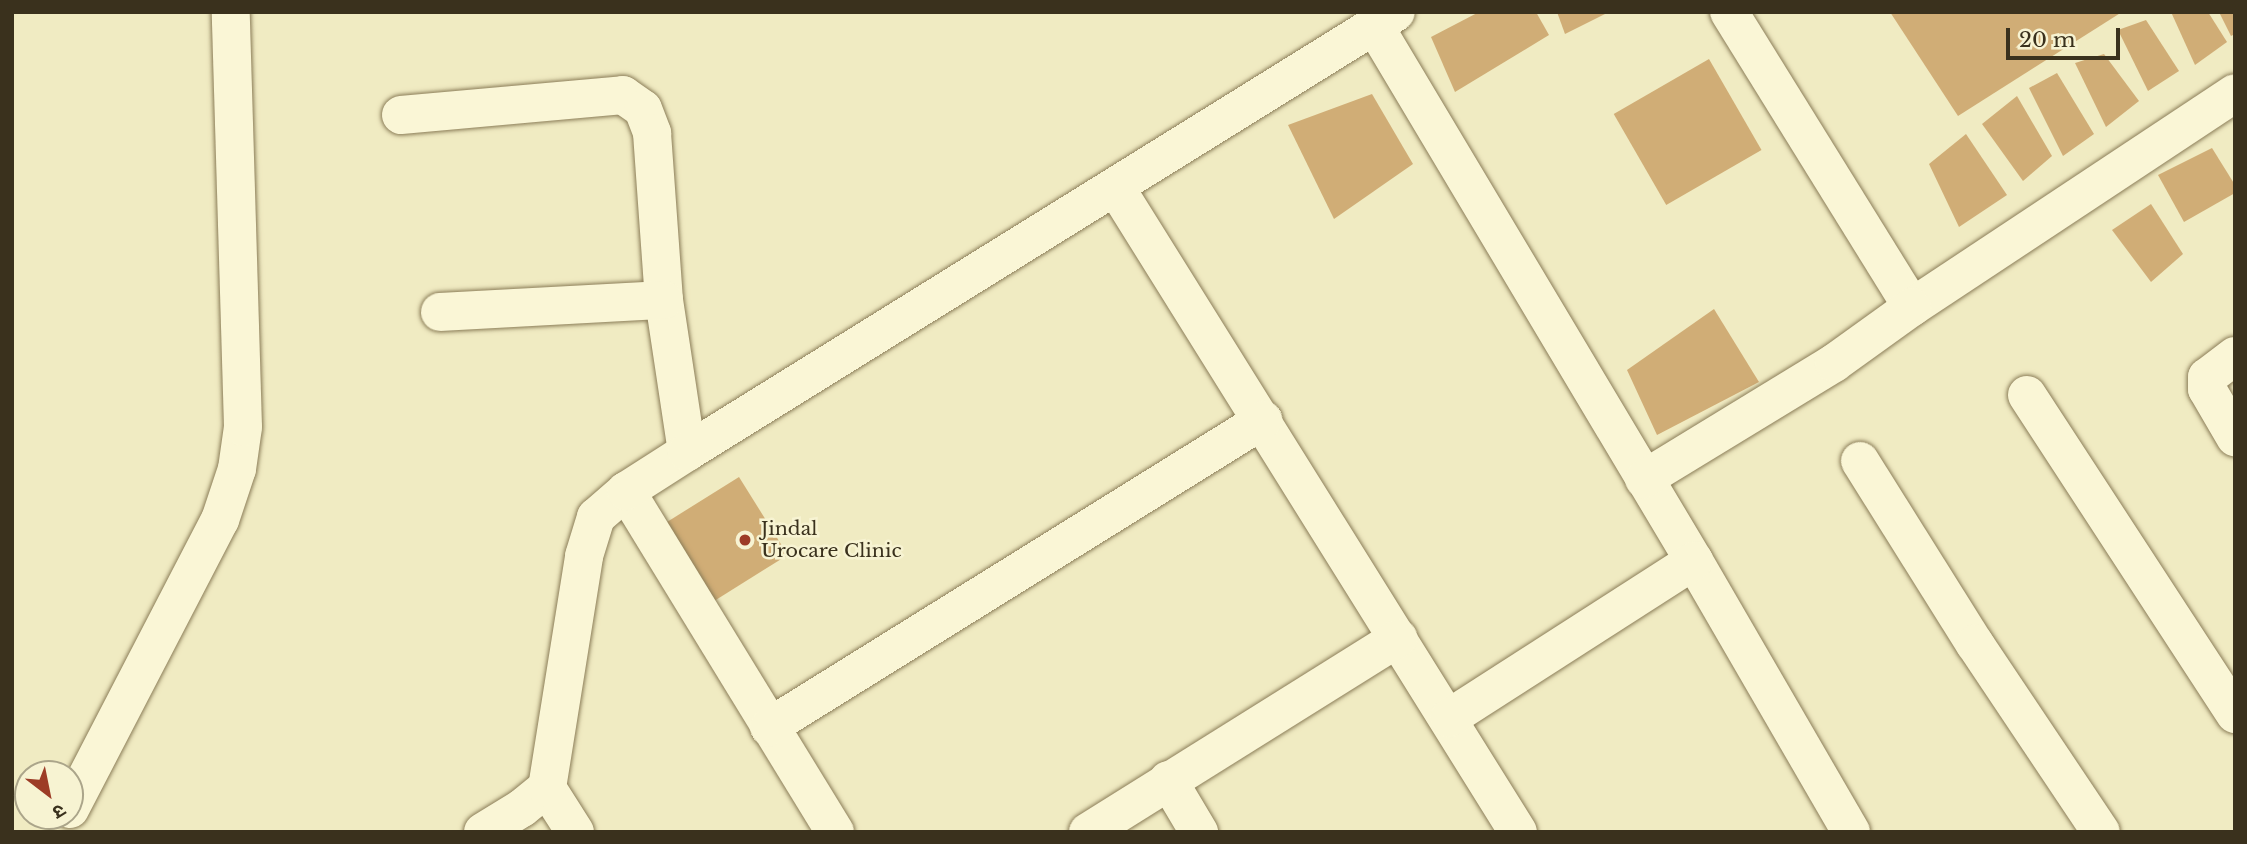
<!DOCTYPE html>
<html>
<head>
<meta charset="utf-8">
<style>
	body { margin:0 }
	#map { position:relative; width:2247px; height:844px; overflow:hidden; background:#f0ebc2; font-family:"Libre Baskerville","Noto Sans Devanagari",serif }
	div>[style] { position:absolute }
	.building>* { inset:0; background:#d0ad76; transform-origin:0 0 }
	.roads { filter:drop-shadow(0 0 2px #8b7d58) drop-shadow(0 0 2px #8b7d58) }
	.minor>* { height:38px; margin:-19px; padding:0 19px; transform-origin:19px; border-radius:19px; background:#faf6d6 }
	.dots>* { width:19px; height:19px; translate:-50% -50%; box-sizing:border-box; border:4px solid #f7f3d2; border-radius:50% }
	span { translate:-50% -50%; white-space:nowrap; text-align:center; line-height:1.15; -webkit-text-stroke:5px #f7f3d2; paint-order:stroke }
	.poi-label { font-size:19px; color:#3a311d }
	.left { translate:0 -50%; text-align:left }
	.frame { position:absolute; inset:0; border:14px solid #3a311d; pointer-events:none }
	.north { position:absolute; left:14px; top:760px; width:70px; height:70px; box-sizing:border-box; background:#f7f3d2; border:2px solid #aba58a; border-radius:50%; rotate:148deg; font-size:19px; font-weight:700; line-height:28px; text-align:center; color:#3a311d }
	.north::after { content:''; display:block; margin:auto; width:24px; height:32px; background:#9d3c26; clip-path:polygon(50% 0,100% 100%,50% 72%,0 100%) }
	.scale { position:absolute; left:2006px; top:28px; width:114px; height:32px; box-sizing:border-box; border:4px solid #3a311d; border-top:0; padding-left:9px; font-size:21px; line-height:24px; white-space:nowrap; color:#3a311d; -webkit-text-stroke:5px #f7f3d2; paint-order:stroke }
</style>
</head>
<body>
<div id="map">
	<div class="building">
		<div style="clip-path:polygon(1479px 12px,1536px 12px,1549px 35px,1455px 92px,1431px 37px)"></div>
		<div style="clip-path:polygon(1557px 12px,1609px 12px,1565px 34px)"></div>
		<div style="clip-path:polygon(1890px 12px,2122px 12px,1958px 116px)"></div>
		<div style="clip-path:polygon(2171px 12px,2208px 12px,2227px 42px,2195px 65px)"></div>
		<div style="clip-path:polygon(2219px 12px,2235px 12px,2235px 34px,2231px 36px)"></div>
		<div style="clip-path:polygon(2146px 20px,2179px 71px,2148px 91px,2118px 30px)"></div>
		<div style="clip-path:polygon(2104px 54px,2139px 101px,2106px 127px,2075px 63px)"></div>
		<div style="left:1709px;top:59px;width:105px;height:110px;rotate:60deg"></div>
		<div style="clip-path:polygon(2057px 73px,2094px 134px,2063px 156px,2029px 88px)"></div>
		<div style="clip-path:polygon(1372px 94px,1413px 164px,1334px 219px,1288px 125px)"></div>
		<div style="clip-path:polygon(2017px 96px,2052px 156px,2023px 181px,1982px 124px)"></div>
		<div style="clip-path:polygon(1966px 134px,2007px 195px,1959px 227px,1929px 164px)"></div>
		<div style="clip-path:polygon(2212px 148px,2235px 185px,2235px 193px,2184px 222px,2158px 175px)"></div>
		<div style="clip-path:polygon(2151px 204px,2183px 254px,2151px 282px,2112px 230px)"></div>
		<div style="clip-path:polygon(1714px 309px,1759px 382px,1657px 435px,1627px 370px)"></div>
		<div style="left:739px;top:477px;width:92px;height:91px;rotate:58deg"></div>
	</div>
	<div class="roads">
		<div class="minor">
			<div style="left:1729px;top:12px;width:347px;rotate:58.2deg"></div>
			<div style="left:1912px;top:307px;width:387px;rotate:-33.5deg"></div>
			<div style="left:1374px;top:25px;width:624px;rotate:59.16deg"></div>
			<div style="left:1694px;top:561px;width:313px;rotate:59.9deg"></div>
			<div style="left:401px;top:115px;width:223px;rotate:-5.1deg"></div>
			<div style="left:623px;top:95px;width:24px;rotate:35deg"></div>
			<div style="left:643px;top:109px;width:26px;rotate:69deg"></div>
			<div style="left:652px;top:133px;width:167px;rotate:85.9deg"></div>
			<div style="left:664px;top:300px;width:154px;rotate:81.4deg"></div>
			<div style="left:1116px;top:188px;width:759px;rotate:58.03deg"></div>
			<div style="left:440px;top:312px;width:224px;rotate:-3.1deg"></div>
			<div style="left:2235px;top:356px;width:35px;rotate:143deg"></div>
			<div style="left:2207px;top:377px;width:12px;rotate:90deg"></div>
			<div style="left:2207px;top:389px;width:56px;rotate:59.7deg"></div>
			<div style="left:2027px;top:395px;width:381px;rotate:56.9deg"></div>
			<div style="left:1860px;top:461px;width:216px;rotate:57.9deg"></div>
			<div style="left:1975px;top:644px;width:226px;rotate:56.2deg"></div>
			<div style="left:1644px;top:479px;width:223px;rotate:-31.4deg"></div>
			<div style="left:1834px;top:363px;width:96px;rotate:-35.7deg"></div>
			<div style="left:626px;top:491px;width:400px;rotate:58.5deg"></div>
			<div style="left:1449px;top:718px;width:291px;rotate:-32.7deg"></div>
			<div style="left:769px;top:727px;width:582px;rotate:-31.86deg"></div>
			<div style="left:1168px;top:780px;width:61px;rotate:59.2deg"></div>
			<div style="left:547px;top:788px;width:52px;rotate:57.5deg"></div>
			<div style="left:70px;top:809px;width:326px;rotate:-62.6deg"></div>
			<div style="left:220px;top:520px;width:54px;rotate:-71.6deg"></div>
			<div style="left:237px;top:469px;width:42px;rotate:-81.9deg"></div>
			<div style="left:243px;top:427px;width:415px;rotate:-91.7deg"></div>
			<div style="left:483px;top:832px;width:46px;rotate:-31.6deg"></div>
			<div style="left:522px;top:808px;width:32px;rotate:-39deg"></div>
			<div style="left:547px;top:788px;width:235px;rotate:-80.9deg"></div>
			<div style="left:584px;top:556px;width:41px;rotate:-72.9deg"></div>
			<div style="left:596px;top:517px;width:40px;rotate:-41deg"></div>
			<div style="left:626px;top:491px;width:72px;rotate:-32.6deg"></div>
			<div style="left:687px;top:452px;width:834px;rotate:-31.82deg"></div>
			<div style="left:1088px;top:832px;width:366px;rotate:-32deg"></div>
		</div>
	</div>
	<div class="dots">
		<div style="left:745px;top:540px;background:#9d3c26"></div>
	</div>
	<div class="poi-label">
		<span class="left" style="left:761px;top:540px">Jindal<br>Urocare Clinic</span>
	</div>
	<div class="frame"></div>
	<div class="north">उ</div>
	<div class="scale">20 m</div>
</div>
</body>
</html>
